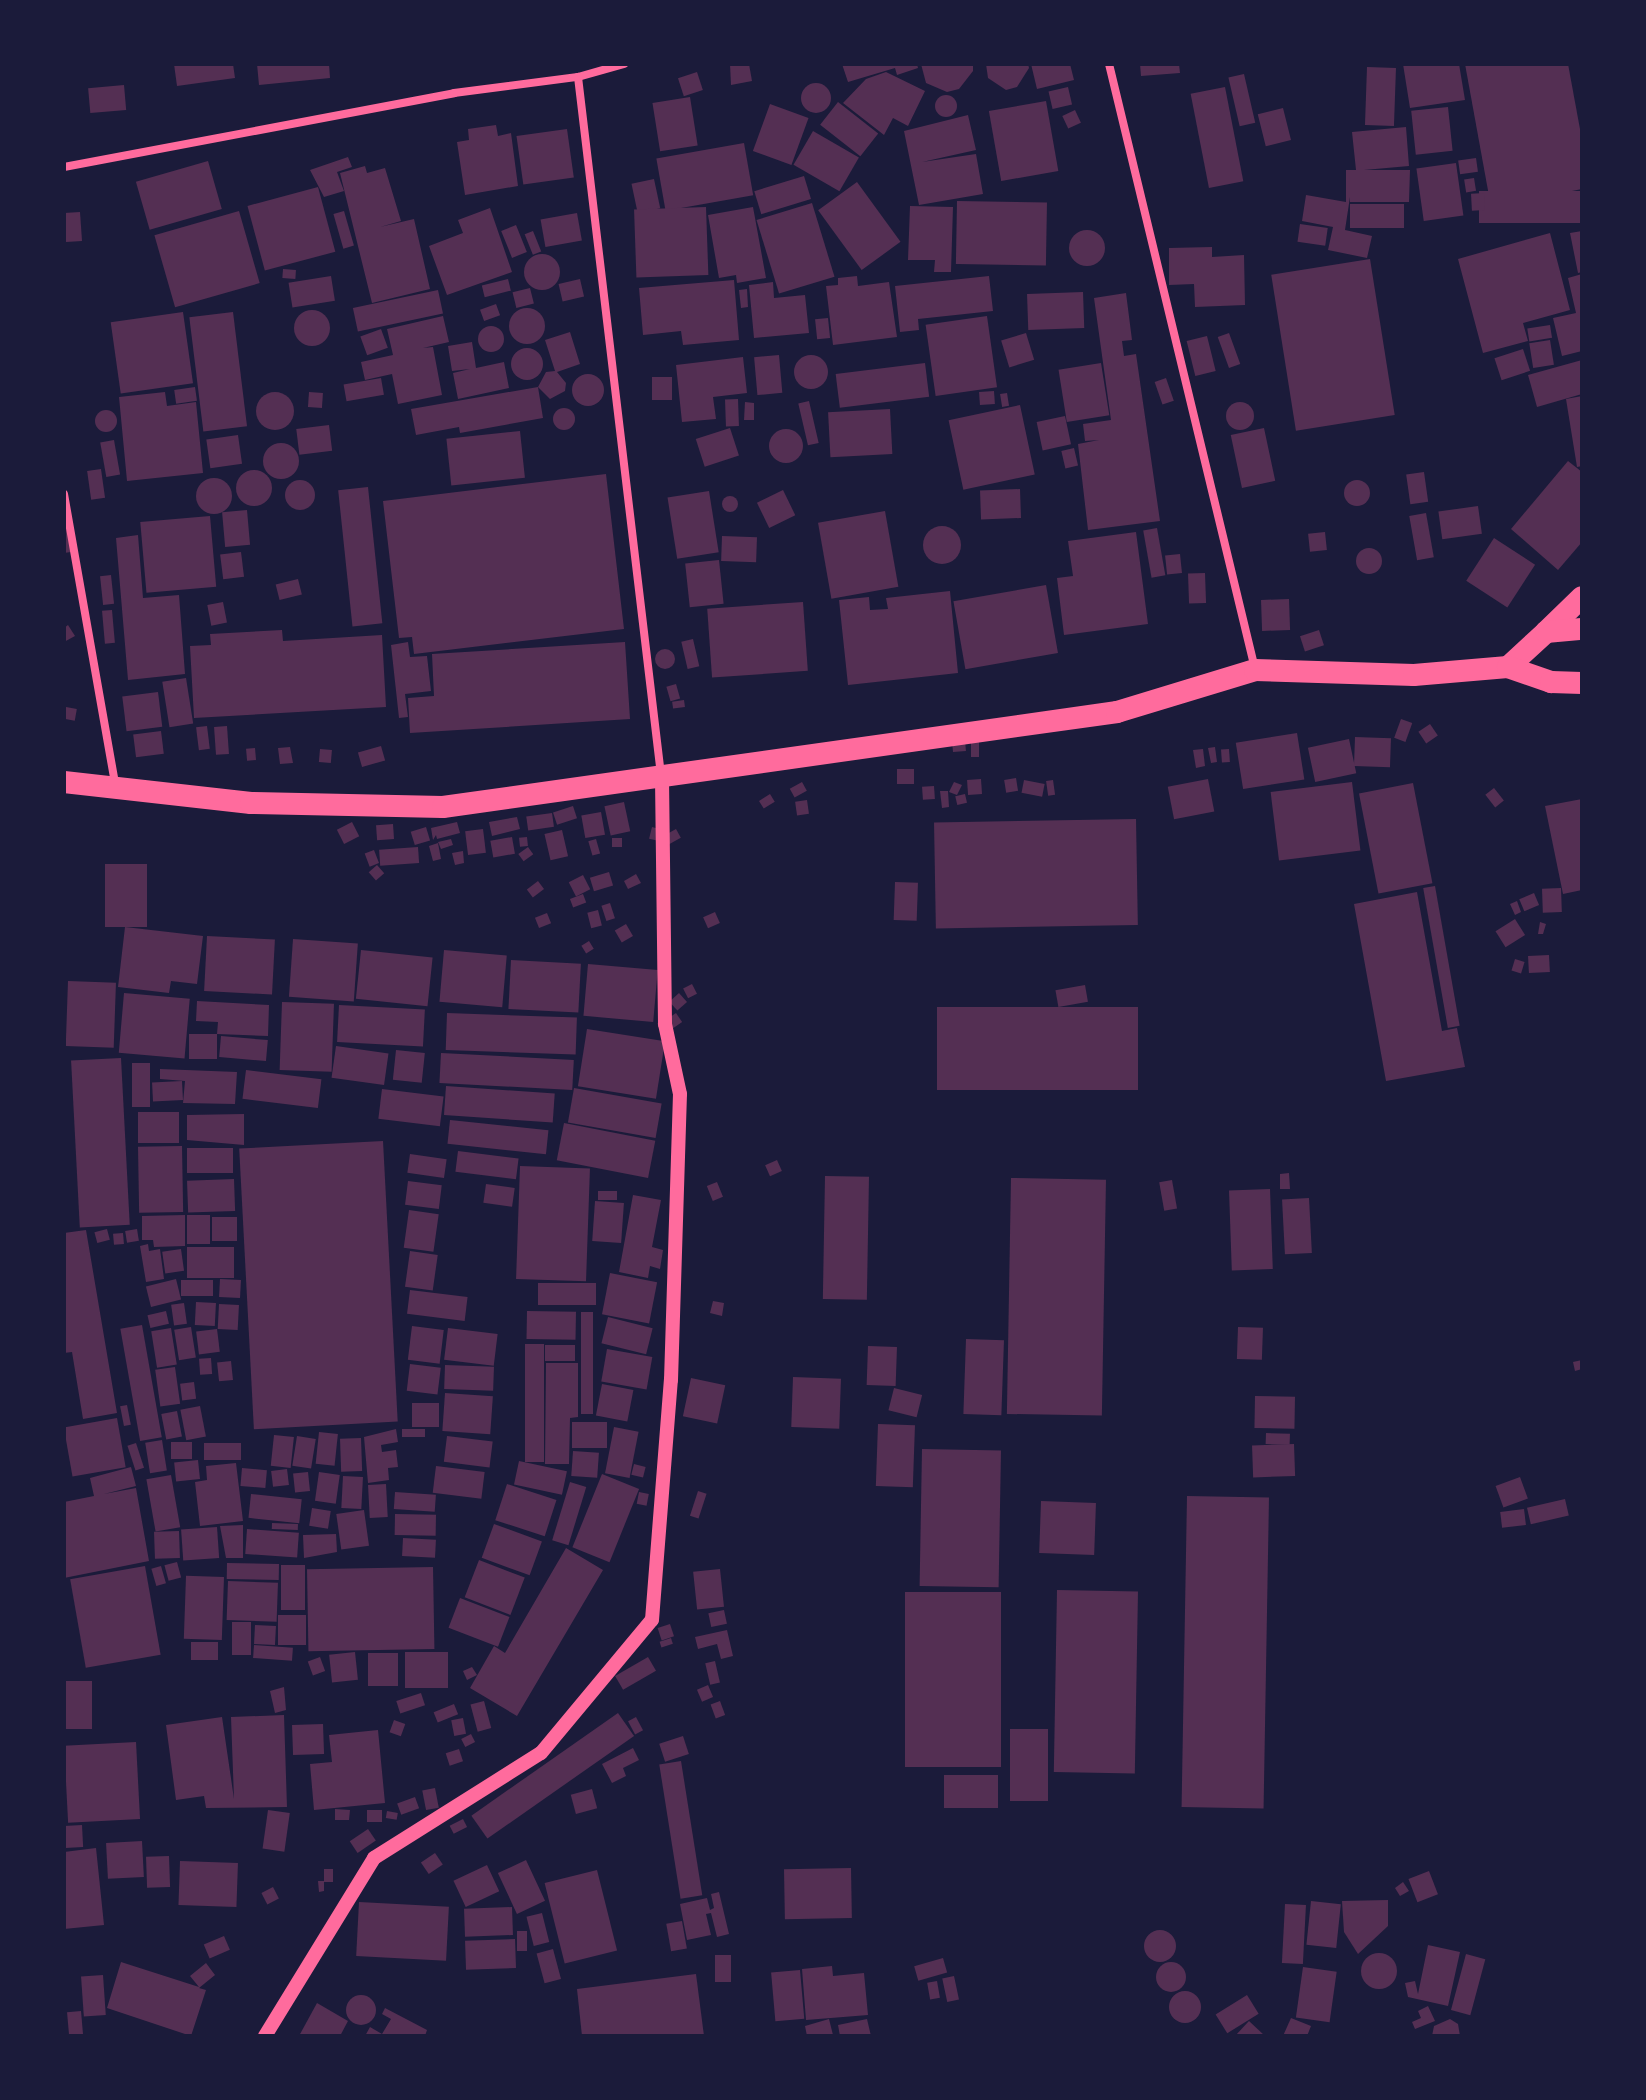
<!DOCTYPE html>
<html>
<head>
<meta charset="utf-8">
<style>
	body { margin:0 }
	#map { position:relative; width:1646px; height:2100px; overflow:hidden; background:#1b1b3a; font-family:Overpass,sans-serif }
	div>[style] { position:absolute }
	.building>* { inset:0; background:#542f53; transform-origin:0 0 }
	.round { border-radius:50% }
	.minor>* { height:8px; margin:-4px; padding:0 4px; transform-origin:4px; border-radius:4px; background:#ff6b9d }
	.tertiary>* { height:14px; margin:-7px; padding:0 7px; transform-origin:7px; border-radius:7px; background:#ff6b9d }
	.trunk>* { height:22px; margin:-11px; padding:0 11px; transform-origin:11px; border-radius:11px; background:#ff6b9d }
	span { translate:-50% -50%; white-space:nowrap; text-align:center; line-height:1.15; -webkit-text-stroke:8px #1b1b3a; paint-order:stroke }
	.frame { position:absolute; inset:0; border:66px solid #1b1b3a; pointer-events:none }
</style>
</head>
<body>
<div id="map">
	<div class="building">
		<div style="clip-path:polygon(174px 64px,233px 64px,235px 78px,177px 86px)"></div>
		<div style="clip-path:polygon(257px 64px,329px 64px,330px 78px,259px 85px)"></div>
		<div style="clip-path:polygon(730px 64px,749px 64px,752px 81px,731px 85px)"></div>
		<div style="clip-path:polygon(842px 64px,917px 64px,918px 68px,897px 75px,895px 68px,848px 82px)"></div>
		<div style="clip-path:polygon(921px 64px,973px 64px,973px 71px,959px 89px,947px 92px,926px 83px)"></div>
		<div style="clip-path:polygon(986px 64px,1028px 64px,1029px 68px,1017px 87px,1006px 90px,988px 78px)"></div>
		<div style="clip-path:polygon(1031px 64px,1070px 64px,1074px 80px,1037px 89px)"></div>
		<div style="clip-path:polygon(1140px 64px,1179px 64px,1180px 73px,1141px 76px)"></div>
		<div style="clip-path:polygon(1403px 64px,1459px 64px,1465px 100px,1410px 108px)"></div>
		<div style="clip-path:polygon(1465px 64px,1568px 64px,1582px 140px,1582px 189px,1491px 207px)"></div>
		<div style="left:1367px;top:67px;width:29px;height:58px;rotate:2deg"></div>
		<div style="left:697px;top:72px;width:19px;height:20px;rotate:72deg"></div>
		<div style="clip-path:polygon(886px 72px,925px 91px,908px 126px,893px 118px,884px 135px,843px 103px,866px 79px)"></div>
		<div style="left:1244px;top:74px;width:50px;height:16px;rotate:77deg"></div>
		<div class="round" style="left:801px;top:83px;width:30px;height:30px"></div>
		<div style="left:124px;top:85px;width:25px;height:36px;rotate:85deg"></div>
		<div style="left:1068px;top:87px;width:18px;height:20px;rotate:77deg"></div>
		<div style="left:1225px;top:87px;width:96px;height:35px;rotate:79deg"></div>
		<div class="round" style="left:935px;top:95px;width:22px;height:22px"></div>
		<div style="left:690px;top:97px;width:49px;height:38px;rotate:81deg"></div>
		<div style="left:1046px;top:101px;width:71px;height:58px;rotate:80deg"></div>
		<div style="left:838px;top:102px;width:51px;height:29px;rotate:38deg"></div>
		<div style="left:770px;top:104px;width:41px;height:50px;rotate:20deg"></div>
		<div style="left:1448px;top:107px;width:44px;height:37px;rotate:84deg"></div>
		<div style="left:1283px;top:108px;width:33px;height:26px;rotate:76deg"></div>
		<div style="left:1075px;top:110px;width:14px;height:14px;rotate:65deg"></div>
		<div style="clip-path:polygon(968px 115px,976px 150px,922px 162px,976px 154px,983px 194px,919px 205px,904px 131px)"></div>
		<div style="clip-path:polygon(496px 125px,498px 136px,511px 133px,518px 186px,465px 195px,457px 142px,469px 140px,468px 129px)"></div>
		<div style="clip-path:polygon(1406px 127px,1409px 166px,1364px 170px,1410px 170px,1409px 202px,1350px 202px,1350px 197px,1345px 230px,1372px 236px,1367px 258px,1328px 250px,1333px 227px,1302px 221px,1306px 195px,1346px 202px,1346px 170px,1356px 170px,1352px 132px)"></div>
		<div style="left:567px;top:129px;width:49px;height:51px;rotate:82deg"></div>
		<div style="left:813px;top:131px;width:53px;height:39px;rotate:30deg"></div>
		<div style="left:744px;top:143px;width:53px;height:89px;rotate:80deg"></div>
		<div style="clip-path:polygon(348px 157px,352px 167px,337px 172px,344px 191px,324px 197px,310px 170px)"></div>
		<div style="left:1476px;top:158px;width:14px;height:18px;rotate:82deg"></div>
		<div style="left:208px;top:161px;width:50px;height:75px;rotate:74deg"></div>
		<div style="left:1456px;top:163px;width:53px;height:40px;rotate:82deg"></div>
		<div style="clip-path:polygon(365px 166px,367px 173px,385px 168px,401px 221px,380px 227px,414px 219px,430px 289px,372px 303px,340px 173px)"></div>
		<div style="left:804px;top:176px;width:24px;height:52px;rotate:73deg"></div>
		<div style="left:1474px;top:178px;width:13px;height:10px;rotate:81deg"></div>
		<div style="left:654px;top:179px;width:30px;height:23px;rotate:78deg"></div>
		<div style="left:857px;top:182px;width:74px;height:48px;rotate:54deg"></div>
		<div style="left:318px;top:187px;width:67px;height:73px;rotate:75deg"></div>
		<div style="left:1582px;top:191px;width:32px;height:103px;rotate:90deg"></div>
		<div style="left:1484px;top:193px;width:17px;height:13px;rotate:87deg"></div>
		<div style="left:957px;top:201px;width:90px;height:63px;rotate:1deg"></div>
		<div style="left:812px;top:203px;width:77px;height:58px;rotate:73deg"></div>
		<div style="left:1350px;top:204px;width:54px;height:24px"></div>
		<div style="clip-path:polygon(910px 206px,953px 207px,951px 272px,934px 272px,935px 260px,908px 260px)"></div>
		<div style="left:706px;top:207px;width:68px;height:72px;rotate:88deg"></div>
		<div style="clip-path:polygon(753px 207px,766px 278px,737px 283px,736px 275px,719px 278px,708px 215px)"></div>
		<div style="clip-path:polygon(490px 208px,512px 272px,447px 295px,429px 246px,463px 233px,458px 220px)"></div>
		<div style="left:239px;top:211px;width:75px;height:88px;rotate:74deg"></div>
		<div style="left:344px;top:211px;width:36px;height:11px;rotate:74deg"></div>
		<div style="left:80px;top:212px;width:29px;height:16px;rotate:86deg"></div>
		<div style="left:577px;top:213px;width:28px;height:37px;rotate:80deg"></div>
		<div style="left:1300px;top:224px;width:28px;height:18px;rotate:8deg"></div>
		<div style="left:516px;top:225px;width:29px;height:16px;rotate:68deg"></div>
		<div class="round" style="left:1069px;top:230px;width:36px;height:36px"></div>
		<div style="left:533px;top:231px;width:22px;height:9px;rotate:68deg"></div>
		<div style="clip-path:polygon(1582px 231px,1582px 272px,1578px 273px,1570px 233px)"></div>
		<div style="clip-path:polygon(1550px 233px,1570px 310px,1523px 323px,1528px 341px,1483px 353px,1458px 259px)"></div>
		<div style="clip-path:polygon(1212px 247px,1212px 257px,1244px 255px,1245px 305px,1195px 307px,1194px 284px,1169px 285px,1169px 248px)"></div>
		<div class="round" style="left:524px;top:254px;width:36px;height:36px"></div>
		<div style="left:1370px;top:259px;width:158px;height:100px;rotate:81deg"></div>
		<div style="left:283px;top:269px;width:13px;height:9px;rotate:4deg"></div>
		<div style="clip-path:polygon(1582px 274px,1582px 351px,1562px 356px,1553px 318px,1576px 313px,1568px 278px)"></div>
		<div style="left:331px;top:276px;width:25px;height:43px;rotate:81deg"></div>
		<div style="clip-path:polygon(857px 276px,858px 286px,889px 282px,897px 337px,833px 345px,826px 286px,838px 285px,838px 278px)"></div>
		<div style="clip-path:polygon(989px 276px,993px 311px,918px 319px,919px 330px,900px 332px,895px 286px)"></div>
		<div style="left:508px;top:279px;width:12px;height:27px;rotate:76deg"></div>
		<div style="left:580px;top:279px;width:18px;height:22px;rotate:77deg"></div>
		<div style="clip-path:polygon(734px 280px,739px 340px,683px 345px,681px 331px,643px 335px,639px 288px)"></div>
		<div style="clip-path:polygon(773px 282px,774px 298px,805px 295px,809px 333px,754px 338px,749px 285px)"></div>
		<div style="left:530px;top:288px;width:16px;height:18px;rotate:76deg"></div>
		<div style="clip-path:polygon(747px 289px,748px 307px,741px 308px,739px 290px)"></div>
		<div style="left:438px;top:290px;width:24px;height:87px;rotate:78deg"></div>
		<div style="left:1083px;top:292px;width:36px;height:56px;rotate:88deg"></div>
		<div style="clip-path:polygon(1126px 293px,1132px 340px,1122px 341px,1124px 356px,1136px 354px,1160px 521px,1088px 530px,1078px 444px,1099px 440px,1085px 441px,1083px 424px,1111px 420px,1094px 298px)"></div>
		<div style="left:496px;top:304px;width:12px;height:17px;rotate:70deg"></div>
		<div class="round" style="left:509px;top:308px;width:36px;height:36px"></div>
		<div class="round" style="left:294px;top:310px;width:36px;height:36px"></div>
		<div style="left:183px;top:312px;width:72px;height:73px;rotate:82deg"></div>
		<div style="left:233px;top:312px;width:115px;height:44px;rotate:83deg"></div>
		<div style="clip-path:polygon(443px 316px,449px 342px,423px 348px,433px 347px,442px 395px,398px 404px,392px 374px,365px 380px,361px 362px,393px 355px,387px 329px)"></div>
		<div style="left:987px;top:316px;width:72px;height:62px;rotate:82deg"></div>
		<div style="left:828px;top:318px;width:20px;height:13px;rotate:84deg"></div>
		<div style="left:1550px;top:325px;width:13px;height:23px;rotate:81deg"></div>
		<div class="round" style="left:478px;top:326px;width:26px;height:26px"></div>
		<div style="left:381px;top:329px;width:20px;height:22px;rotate:70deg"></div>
		<div style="clip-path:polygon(570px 332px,580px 364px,557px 372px,566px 383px,565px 391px,550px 399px,538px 387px,546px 372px,555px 371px,545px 340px)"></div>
		<div style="left:1026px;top:333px;width:28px;height:26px;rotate:73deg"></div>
		<div style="left:1229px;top:333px;width:33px;height:12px;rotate:70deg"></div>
		<div style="left:1207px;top:336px;width:36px;height:21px;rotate:76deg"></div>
		<div style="left:1550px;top:340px;width:25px;height:21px;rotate:81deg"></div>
		<div style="clip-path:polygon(472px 342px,476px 368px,504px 362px,509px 388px,458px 399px,453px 373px,470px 369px,452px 371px,448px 346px)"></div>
		<div class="round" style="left:511px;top:348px;width:32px;height:32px"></div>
		<div style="left:1523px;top:349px;width:23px;height:30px;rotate:72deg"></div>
		<div style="left:779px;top:355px;width:38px;height:25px;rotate:85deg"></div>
		<div class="round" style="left:794px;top:355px;width:34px;height:34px"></div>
		<div style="clip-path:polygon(743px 357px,747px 393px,713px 397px,716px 419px,682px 422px,676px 365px)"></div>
		<div style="clip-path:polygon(1582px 360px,1582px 394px,1537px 407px,1528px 375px)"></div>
		<div style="left:925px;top:363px;width:34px;height:90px;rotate:83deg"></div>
		<div style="left:1101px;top:363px;width:53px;height:43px;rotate:81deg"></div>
		<div class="round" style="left:572px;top:374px;width:32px;height:32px"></div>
		<div style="left:652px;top:377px;width:20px;height:23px"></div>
		<div style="left:381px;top:378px;width:17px;height:38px;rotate:80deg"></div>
		<div style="left:1166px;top:378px;width:24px;height:12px;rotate:71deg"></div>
		<div style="left:195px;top:387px;width:14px;height:21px;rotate:82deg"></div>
		<div style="clip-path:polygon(538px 387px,543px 418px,460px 433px,459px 427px,416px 435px,411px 409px)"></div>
		<div style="left:994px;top:391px;width:13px;height:15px;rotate:86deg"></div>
		<div style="clip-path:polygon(165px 392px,167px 406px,196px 402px,203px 473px,127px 481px,119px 397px)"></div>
		<div style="left:309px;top:392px;width:14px;height:15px;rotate:4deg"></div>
		<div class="round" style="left:256px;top:392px;width:38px;height:38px"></div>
		<div style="left:1007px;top:393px;width:13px;height:7px;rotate:81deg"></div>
		<div style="clip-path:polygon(1582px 396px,1582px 466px,1577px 467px,1566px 399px)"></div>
		<div style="left:738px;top:399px;width:27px;height:13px;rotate:88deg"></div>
		<div style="left:809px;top:401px;width:43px;height:11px;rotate:77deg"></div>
		<div style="clip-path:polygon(745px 402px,754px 403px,754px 420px,744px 420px)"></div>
		<div class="round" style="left:1226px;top:402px;width:28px;height:28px"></div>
		<div style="left:1020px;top:405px;width:71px;height:73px;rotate:78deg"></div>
		<div class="round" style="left:553px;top:408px;width:22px;height:22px"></div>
		<div style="left:890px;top:409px;width:45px;height:62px;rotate:87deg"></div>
		<div class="round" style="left:95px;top:410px;width:22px;height:22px"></div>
		<div style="left:1065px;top:416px;width:29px;height:29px;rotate:78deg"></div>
		<div style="left:329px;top:425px;width:26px;height:33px;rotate:83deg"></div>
		<div style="left:730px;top:428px;width:29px;height:36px;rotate:72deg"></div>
		<div style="left:1264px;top:428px;width:54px;height:34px;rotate:78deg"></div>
		<div class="round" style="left:769px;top:429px;width:34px;height:34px"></div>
		<div style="left:520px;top:431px;width:47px;height:74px;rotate:84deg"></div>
		<div style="left:238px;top:435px;width:29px;height:32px;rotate:82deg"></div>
		<div style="left:114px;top:440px;width:35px;height:14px;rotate:80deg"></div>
		<div class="round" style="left:263px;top:443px;width:36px;height:36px"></div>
		<div style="left:1074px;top:448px;width:18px;height:13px;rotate:77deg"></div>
		<div style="clip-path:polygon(1568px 461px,1582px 472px,1582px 542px,1558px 570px,1511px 529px)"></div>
		<div style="left:101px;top:469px;width:29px;height:14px;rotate:82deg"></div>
		<div class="round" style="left:236px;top:470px;width:36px;height:36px"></div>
		<div style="left:1424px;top:472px;width:30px;height:18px;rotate:82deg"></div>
		<div style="clip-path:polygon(606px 474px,624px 629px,414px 654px,412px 637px,399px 638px,383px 501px)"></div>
		<div class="round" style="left:196px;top:478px;width:36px;height:36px"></div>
		<div class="round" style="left:285px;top:480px;width:30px;height:30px"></div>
		<div class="round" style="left:1344px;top:480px;width:26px;height:26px"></div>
		<div style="left:368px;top:487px;width:137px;height:30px;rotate:84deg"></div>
		<div style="left:1020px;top:489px;width:29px;height:40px;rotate:88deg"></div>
		<div style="left:783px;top:490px;width:28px;height:29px;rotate:64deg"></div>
		<div style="left:709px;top:491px;width:62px;height:42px;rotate:81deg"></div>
		<div class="round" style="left:722px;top:496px;width:16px;height:16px"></div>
		<div style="left:1478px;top:506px;width:28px;height:40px;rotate:82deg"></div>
		<div style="left:247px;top:510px;width:35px;height:25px;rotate:85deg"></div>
		<div style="left:885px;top:511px;width:77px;height:68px;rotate:80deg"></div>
		<div style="clip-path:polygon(64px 513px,71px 552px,64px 553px)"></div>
		<div style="left:1426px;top:513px;width:45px;height:17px;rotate:80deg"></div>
		<div style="left:210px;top:516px;width:71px;height:70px;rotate:85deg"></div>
		<div class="round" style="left:923px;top:526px;width:38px;height:38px"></div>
		<div style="left:1157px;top:528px;width:48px;height:14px;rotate:80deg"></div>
		<div style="clip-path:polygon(1136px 532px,1148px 624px,1064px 635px,1057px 578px,1073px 576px,1068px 541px)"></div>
		<div style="left:1325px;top:532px;width:18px;height:17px;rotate:84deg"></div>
		<div style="clip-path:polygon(138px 535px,143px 598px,179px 595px,185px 674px,128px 680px,116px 538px)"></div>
		<div style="left:722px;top:536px;width:35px;height:25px;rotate:2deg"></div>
		<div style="left:1494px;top:538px;width:49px;height:51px;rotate:33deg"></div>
		<div class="round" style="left:1356px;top:548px;width:26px;height:26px"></div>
		<div style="left:241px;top:552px;width:25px;height:21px;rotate:83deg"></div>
		<div style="left:1180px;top:554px;width:19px;height:15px;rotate:84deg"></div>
		<div style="left:719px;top:560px;width:44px;height:34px;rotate:84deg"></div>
		<div style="left:1205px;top:573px;width:30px;height:17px;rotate:88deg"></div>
		<div style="left:111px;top:575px;width:29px;height:11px;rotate:84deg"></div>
		<div style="left:298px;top:579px;width:16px;height:23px;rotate:76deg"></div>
		<div style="left:1046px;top:585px;width:69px;height:94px;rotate:80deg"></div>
		<div style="clip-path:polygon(950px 591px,958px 673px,848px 685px,839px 600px,869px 597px,870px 610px,888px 609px,886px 598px)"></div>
		<div style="left:1289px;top:599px;width:31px;height:28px;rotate:88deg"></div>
		<div style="left:223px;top:602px;width:21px;height:16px;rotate:79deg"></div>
		<div style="left:803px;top:602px;width:69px;height:96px;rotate:86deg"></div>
		<div style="left:112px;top:610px;width:33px;height:10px;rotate:85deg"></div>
		<div style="clip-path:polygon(68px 625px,75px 636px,64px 642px,64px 628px)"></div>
		<div style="clip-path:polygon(282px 630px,283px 641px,382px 635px,386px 707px,194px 718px,190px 646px,211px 645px,210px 634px)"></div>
		<div style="left:1319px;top:630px;width:16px;height:20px;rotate:72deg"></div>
		<div style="left:693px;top:639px;width:28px;height:12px;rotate:77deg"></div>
		<div style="clip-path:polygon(408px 642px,410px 657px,427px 656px,431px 691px,405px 694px,408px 717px,399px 718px,391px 645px)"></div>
		<div style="clip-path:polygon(625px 642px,630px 719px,410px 733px,408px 698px,434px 696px,432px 654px)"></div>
		<div class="round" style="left:655px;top:649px;width:20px;height:20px"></div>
		<div style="left:186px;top:678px;width:46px;height:24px;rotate:81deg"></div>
		<div style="left:676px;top:684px;width:15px;height:10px;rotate:74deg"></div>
		<div style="left:158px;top:692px;width:35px;height:36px;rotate:83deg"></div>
		<div style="left:684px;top:700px;width:7px;height:12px;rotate:82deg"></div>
		<div style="left:66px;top:707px;width:11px;height:12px;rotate:10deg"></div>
		<div style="left:1401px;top:719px;width:12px;height:20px;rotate:20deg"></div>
		<div style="left:1430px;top:724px;width:14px;height:14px;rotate:56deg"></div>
		<div style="left:207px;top:726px;width:23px;height:11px;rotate:83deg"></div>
		<div style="left:227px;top:726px;width:28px;height:13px;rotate:86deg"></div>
		<div style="left:161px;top:731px;width:23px;height:28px;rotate:83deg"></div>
		<div style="left:1297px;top:733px;width:47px;height:62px;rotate:81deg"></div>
		<div style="left:1355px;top:737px;width:36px;height:29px;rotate:2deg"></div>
		<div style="left:1349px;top:739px;width:35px;height:42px;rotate:78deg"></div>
		<div style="left:965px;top:740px;width:11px;height:13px;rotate:85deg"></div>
		<div style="left:971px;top:741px;width:8px;height:16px"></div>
		<div style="left:381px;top:746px;width:15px;height:24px;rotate:74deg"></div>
		<div style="clip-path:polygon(290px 747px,293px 763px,280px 764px,278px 748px)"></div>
		<div style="clip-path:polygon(1215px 747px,1217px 762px,1211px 763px,1208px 748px)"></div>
		<div style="left:255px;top:748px;width:12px;height:9px;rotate:85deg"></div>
		<div style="left:320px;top:749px;width:12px;height:13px;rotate:5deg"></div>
		<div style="clip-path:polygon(1203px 749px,1205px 766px,1196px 768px,1193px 750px)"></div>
		<div style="left:1229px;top:749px;width:13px;height:8px;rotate:86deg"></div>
		<div style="left:897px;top:769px;width:17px;height:15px"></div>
		<div style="left:1016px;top:778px;width:13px;height:12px;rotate:81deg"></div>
		<div style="left:981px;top:779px;width:15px;height:14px;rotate:86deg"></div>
		<div style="left:1208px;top:779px;width:33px;height:41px;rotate:79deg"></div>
		<div style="left:1024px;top:780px;width:21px;height:13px;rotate:11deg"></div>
		<div style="left:1053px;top:780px;width:15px;height:7px;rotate:82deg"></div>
		<div style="left:802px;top:782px;width:10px;height:14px;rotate:61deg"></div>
		<div style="clip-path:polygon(954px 782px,962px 785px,957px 795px,949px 792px)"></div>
		<div style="left:1352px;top:782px;width:69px;height:82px;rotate:83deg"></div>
		<div style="left:1413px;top:783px;width:102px;height:55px;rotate:79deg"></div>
		<div style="left:934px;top:786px;width:13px;height:12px;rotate:86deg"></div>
		<div style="left:1494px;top:788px;width:16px;height:11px;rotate:52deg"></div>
		<div style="clip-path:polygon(940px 791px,948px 791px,949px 807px,942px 808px)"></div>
		<div style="left:770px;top:794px;width:9px;height:13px;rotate:58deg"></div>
		<div style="left:965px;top:794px;width:9px;height:10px;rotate:77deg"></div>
		<div style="clip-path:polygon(1582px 799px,1582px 890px,1563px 894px,1545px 806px)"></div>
		<div style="left:807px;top:800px;width:14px;height:12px;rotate:82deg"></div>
		<div style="left:624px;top:802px;width:30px;height:20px;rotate:78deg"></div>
		<div style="left:573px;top:806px;width:13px;height:21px;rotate:72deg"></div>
		<div style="left:601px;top:812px;width:23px;height:20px;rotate:80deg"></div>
		<div style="left:552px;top:813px;width:14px;height:26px;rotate:82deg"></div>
		<div style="clip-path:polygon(517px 817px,520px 829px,492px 836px,489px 822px)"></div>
		<div style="left:1136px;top:819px;width:106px;height:202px;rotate:89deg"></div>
		<div style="left:352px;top:822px;width:16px;height:17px;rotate:63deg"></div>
		<div style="clip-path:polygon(457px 822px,460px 833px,437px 839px,436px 835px,433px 840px,431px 828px)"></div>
		<div style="left:393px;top:824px;width:15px;height:17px;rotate:86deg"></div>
		<div style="left:426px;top:827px;width:14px;height:16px;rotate:73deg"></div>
		<div style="left:652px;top:827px;width:8px;height:12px;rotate:14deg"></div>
		<div style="left:483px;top:829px;width:24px;height:18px;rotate:83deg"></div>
		<div style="left:676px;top:829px;width:10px;height:15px;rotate:61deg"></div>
		<div style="left:562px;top:830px;width:27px;height:18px;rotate:77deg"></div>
		<div style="left:512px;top:837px;width:17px;height:22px;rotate:80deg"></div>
		<div style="left:527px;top:837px;width:9px;height:8px;rotate:84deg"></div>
		<div style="left:622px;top:838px;width:9px;height:10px;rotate:90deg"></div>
		<div style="clip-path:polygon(451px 839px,453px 845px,441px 849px,438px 842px)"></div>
		<div style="left:596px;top:839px;width:15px;height:8px;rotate:74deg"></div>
		<div style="clip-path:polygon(438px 843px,441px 859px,433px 861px,429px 846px)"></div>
		<div style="left:418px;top:847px;width:16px;height:39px;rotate:86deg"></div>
		<div style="left:528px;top:847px;width:9px;height:12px;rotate:54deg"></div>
		<div style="left:374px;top:850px;width:14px;height:10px;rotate:69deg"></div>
		<div style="clip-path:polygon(463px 851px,464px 863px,455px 865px,452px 853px)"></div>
		<div style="left:105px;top:864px;width:42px;height:63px"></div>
		<div style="left:377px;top:865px;width:11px;height:11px;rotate:49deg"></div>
		<div style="left:609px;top:872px;width:14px;height:20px;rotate:73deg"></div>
		<div style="clip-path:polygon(636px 874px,641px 883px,628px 889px,624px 881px)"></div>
		<div style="left:583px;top:875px;width:16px;height:16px;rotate:63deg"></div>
		<div style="left:538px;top:881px;width:10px;height:14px;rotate:53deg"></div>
		<div style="left:895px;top:882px;width:23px;height:38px;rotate:2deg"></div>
		<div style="left:1435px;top:886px;width:142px;height:12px;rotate:80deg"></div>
		<div style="left:1561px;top:888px;width:24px;height:19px;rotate:88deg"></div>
		<div style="clip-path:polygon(1417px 892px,1442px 1031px,1457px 1028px,1465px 1067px,1386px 1081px,1354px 904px)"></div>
		<div style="left:1534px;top:893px;width:13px;height:16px;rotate:67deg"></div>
		<div style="left:583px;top:894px;width:9px;height:14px;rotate:69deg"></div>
		<div style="clip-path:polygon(1517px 901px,1521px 912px,1515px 915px,1510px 904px)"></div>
		<div style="left:610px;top:903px;width:16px;height:9px;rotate:72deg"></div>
		<div style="left:598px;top:910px;width:16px;height:11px;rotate:76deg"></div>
		<div style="left:715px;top:912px;width:12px;height:13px;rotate:66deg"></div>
		<div style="left:547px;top:913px;width:11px;height:13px;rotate:68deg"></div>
		<div style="left:1515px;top:919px;width:19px;height:23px;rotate:58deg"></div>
		<div style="clip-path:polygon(1540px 922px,1546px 924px,1543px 934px,1538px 934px)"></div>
		<div style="left:626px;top:924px;width:14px;height:13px;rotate:60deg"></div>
		<div style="clip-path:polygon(125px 927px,203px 936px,197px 984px,171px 981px,169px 993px,118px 987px)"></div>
		<div style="left:207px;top:936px;width:68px;height:55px;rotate:3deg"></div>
		<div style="left:293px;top:939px;width:65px;height:58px;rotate:4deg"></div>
		<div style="left:589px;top:941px;width:9px;height:9px;rotate:58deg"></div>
		<div style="left:361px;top:950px;width:72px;height:49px;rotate:6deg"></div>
		<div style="left:444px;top:950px;width:63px;height:52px;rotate:5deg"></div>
		<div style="left:1549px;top:955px;width:17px;height:21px;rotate:87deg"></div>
		<div style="left:1515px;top:959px;width:10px;height:12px;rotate:17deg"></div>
		<div style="left:511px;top:960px;width:70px;height:49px;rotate:3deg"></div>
		<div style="left:588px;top:964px;width:70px;height:52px;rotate:5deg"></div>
		<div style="left:68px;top:981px;width:48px;height:65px;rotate:2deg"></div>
		<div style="left:692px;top:984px;width:11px;height:10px;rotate:63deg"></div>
		<div style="left:1085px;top:985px;width:17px;height:30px;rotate:80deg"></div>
		<div style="left:124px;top:993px;width:66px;height:60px;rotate:5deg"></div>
		<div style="left:679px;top:993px;width:12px;height:13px;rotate:48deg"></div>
		<div style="clip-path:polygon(197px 1001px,269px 1005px,268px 1036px,217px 1034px,218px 1022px,196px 1021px)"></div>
		<div style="left:282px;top:1002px;width:52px;height:68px;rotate:2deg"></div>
		<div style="left:339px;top:1005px;width:86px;height:37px;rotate:3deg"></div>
		<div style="left:937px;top:1007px;width:201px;height:83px"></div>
		<div style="left:447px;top:1013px;width:130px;height:37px;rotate:2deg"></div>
		<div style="left:676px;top:1013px;width:11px;height:11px;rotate:56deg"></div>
		<div style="left:587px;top:1029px;width:79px;height:58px;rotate:9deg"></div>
		<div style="left:189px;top:1034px;width:28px;height:25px"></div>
		<div style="left:221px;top:1036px;width:47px;height:21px;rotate:5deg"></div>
		<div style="left:336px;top:1046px;width:53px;height:32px;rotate:8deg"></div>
		<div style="left:396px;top:1050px;width:29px;height:30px;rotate:6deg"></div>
		<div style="left:441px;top:1053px;width:133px;height:30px;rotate:3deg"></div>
		<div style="left:121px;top:1058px;width:167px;height:50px;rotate:87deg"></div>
		<div style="left:150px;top:1063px;width:44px;height:18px;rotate:90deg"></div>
		<div style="clip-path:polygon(160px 1069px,237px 1072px,235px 1104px,183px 1103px,185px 1081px,160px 1079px)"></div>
		<div style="left:246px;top:1070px;width:76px;height:29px;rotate:7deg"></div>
		<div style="left:182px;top:1081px;width:19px;height:30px;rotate:87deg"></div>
		<div style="left:446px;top:1086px;width:109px;height:29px;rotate:4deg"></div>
		<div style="left:574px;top:1088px;width:89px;height:35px;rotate:10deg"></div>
		<div style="left:382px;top:1089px;width:62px;height:30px;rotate:7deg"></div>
		<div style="left:138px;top:1112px;width:41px;height:31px"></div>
		<div style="clip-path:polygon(244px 1114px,244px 1145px,187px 1140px,187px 1115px)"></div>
		<div style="left:450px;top:1120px;width:99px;height:24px;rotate:6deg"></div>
		<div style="left:564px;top:1123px;width:93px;height:38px;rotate:11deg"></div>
		<div style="left:383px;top:1141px;width:281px;height:144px;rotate:87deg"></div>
		<div style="left:182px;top:1146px;width:66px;height:44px;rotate:89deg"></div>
		<div style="left:187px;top:1148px;width:46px;height:25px"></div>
		<div style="left:458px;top:1151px;width:61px;height:21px;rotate:7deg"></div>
		<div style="left:410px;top:1154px;width:37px;height:19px;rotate:8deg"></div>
		<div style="left:777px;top:1160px;width:12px;height:13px;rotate:66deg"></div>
		<div style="left:520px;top:1166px;width:70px;height:113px;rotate:2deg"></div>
		<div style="clip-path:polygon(1289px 1173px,1290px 1189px,1280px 1189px,1280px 1174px)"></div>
		<div style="left:825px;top:1176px;width:44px;height:123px;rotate:1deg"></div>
		<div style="left:1011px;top:1178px;width:95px;height:236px;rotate:1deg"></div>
		<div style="left:234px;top:1179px;width:32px;height:47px;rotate:88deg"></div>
		<div style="left:1172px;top:1180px;width:29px;height:13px;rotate:80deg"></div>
		<div style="left:408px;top:1181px;width:34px;height:24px;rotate:7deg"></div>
		<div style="left:717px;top:1182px;width:16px;height:11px;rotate:68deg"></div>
		<div style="left:486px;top:1184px;width:29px;height:19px;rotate:8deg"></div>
		<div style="left:1270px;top:1189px;width:80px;height:41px;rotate:88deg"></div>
		<div style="left:598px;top:1191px;width:19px;height:9px"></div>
		<div style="clip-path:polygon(633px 1195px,661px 1200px,652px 1247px,663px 1250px,660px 1269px,650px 1266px,648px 1278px,619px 1272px)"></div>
		<div style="left:1309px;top:1198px;width:55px;height:27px;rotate:87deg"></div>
		<div style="left:595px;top:1201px;width:29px;height:40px;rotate:4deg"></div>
		<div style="left:409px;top:1210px;width:30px;height:38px;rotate:8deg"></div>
		<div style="clip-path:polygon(185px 1215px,185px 1246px,154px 1247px,153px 1240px,142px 1240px,142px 1216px)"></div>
		<div style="left:187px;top:1215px;width:23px;height:29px"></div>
		<div style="left:212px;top:1217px;width:25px;height:24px"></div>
		<div style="left:107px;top:1229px;width:11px;height:13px;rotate:75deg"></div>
		<div style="left:137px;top:1229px;width:12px;height:12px;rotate:81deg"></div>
		<div style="clip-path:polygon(86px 1230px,117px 1413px,83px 1419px,72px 1352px,64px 1353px,64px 1233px)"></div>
		<div style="left:123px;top:1233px;width:11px;height:10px;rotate:85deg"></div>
		<div style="clip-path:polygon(148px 1244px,149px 1251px,160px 1249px,164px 1279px,146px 1282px,140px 1246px)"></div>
		<div style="left:187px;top:1247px;width:47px;height:31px"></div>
		<div style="left:181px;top:1249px;width:22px;height:19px;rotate:82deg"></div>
		<div style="left:410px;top:1251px;width:28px;height:36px;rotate:8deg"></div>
		<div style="left:610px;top:1273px;width:48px;height:42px;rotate:11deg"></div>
		<div style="left:176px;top:1279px;width:21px;height:31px;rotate:76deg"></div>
		<div style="left:220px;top:1279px;width:21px;height:18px;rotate:3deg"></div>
		<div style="left:213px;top:1280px;width:16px;height:32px;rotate:90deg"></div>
		<div style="left:538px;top:1283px;width:58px;height:22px"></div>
		<div style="left:410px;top:1290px;width:58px;height:24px;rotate:7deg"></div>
		<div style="clip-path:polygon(713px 1301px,724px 1303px,722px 1316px,710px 1313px)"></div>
		<div style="left:196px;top:1302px;width:20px;height:23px;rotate:3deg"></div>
		<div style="left:184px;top:1303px;width:21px;height:13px;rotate:82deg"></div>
		<div style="left:219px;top:1304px;width:20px;height:25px;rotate:3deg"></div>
		<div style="left:166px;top:1311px;width:13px;height:19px;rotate:77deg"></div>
		<div style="left:527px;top:1311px;width:49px;height:28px;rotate:1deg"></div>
		<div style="left:581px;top:1312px;width:12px;height:102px"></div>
		<div style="left:608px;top:1317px;width:46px;height:27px;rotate:14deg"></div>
		<div style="left:142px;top:1325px;width:114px;height:22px;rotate:80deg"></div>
		<div style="left:412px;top:1326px;width:32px;height:34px;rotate:7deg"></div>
		<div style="left:191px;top:1327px;width:31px;height:17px;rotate:81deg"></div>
		<div style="left:1238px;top:1327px;width:25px;height:32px;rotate:2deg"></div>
		<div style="left:171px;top:1328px;width:37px;height:20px;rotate:81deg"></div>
		<div style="left:448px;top:1328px;width:50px;height:32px;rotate:7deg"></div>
		<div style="left:217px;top:1329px;width:23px;height:21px;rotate:83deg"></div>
		<div style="left:966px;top:1339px;width:38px;height:75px;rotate:2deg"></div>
		<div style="left:525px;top:1344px;width:19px;height:118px"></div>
		<div style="left:545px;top:1345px;width:30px;height:16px"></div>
		<div style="left:868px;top:1346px;width:29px;height:39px;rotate:2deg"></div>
		<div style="left:607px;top:1349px;width:46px;height:33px;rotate:10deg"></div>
		<div style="left:211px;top:1358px;width:16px;height:12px;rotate:86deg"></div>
		<div style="clip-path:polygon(1582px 1360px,1582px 1369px,1575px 1371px,1573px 1362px)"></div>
		<div style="left:231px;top:1361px;width:19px;height:14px;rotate:84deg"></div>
		<div style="clip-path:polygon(546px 1363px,578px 1363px,578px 1417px,570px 1418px,569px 1464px,545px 1464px)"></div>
		<div style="left:410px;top:1364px;width:31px;height:27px;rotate:7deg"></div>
		<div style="left:445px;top:1365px;width:49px;height:24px;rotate:2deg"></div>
		<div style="left:175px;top:1367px;width:37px;height:20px;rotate:82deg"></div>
		<div style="left:793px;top:1377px;width:48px;height:50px;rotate:2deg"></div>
		<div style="left:691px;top:1378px;width:35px;height:39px;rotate:12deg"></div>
		<div style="left:194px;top:1382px;width:17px;height:14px;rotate:83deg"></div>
		<div style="left:602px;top:1384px;width:32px;height:32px;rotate:11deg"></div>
		<div style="left:894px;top:1388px;width:29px;height:23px;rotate:14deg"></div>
		<div style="left:445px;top:1393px;width:48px;height:38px;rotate:4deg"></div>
		<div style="left:1255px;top:1396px;width:40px;height:32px;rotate:1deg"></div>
		<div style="left:412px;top:1403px;width:27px;height:24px"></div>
		<div style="left:127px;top:1405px;width:20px;height:7px;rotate:79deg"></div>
		<div style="left:200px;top:1406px;width:31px;height:20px;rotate:79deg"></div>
		<div style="left:177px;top:1411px;width:26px;height:16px;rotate:79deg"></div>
		<div style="left:117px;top:1418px;width:50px;height:54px;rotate:80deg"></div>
		<div style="left:572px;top:1422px;width:35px;height:26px"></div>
		<div style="left:878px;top:1424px;width:37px;height:62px;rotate:2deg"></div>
		<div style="left:614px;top:1427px;width:25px;height:47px;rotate:11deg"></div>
		<div style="clip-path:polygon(396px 1429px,398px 1442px,381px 1445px,382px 1452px,396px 1450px,398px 1467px,388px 1468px,389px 1480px,368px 1483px,364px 1437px)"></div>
		<div style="left:425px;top:1429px;width:8px;height:23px;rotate:90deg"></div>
		<div style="left:319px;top:1432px;width:19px;height:32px;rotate:6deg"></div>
		<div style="left:1266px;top:1433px;width:24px;height:11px;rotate:2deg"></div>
		<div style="left:274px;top:1435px;width:20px;height:31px;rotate:6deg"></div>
		<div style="left:297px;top:1436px;width:19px;height:30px;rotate:9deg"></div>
		<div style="left:447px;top:1436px;width:46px;height:26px;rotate:7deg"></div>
		<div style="left:361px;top:1438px;width:33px;height:21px;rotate:88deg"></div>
		<div style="left:162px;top:1440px;width:31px;height:17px;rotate:81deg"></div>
		<div style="left:171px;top:1442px;width:21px;height:17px"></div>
		<div style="left:136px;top:1443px;width:26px;height:9px;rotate:72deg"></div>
		<div style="left:204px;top:1443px;width:37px;height:17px"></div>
		<div style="left:1294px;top:1444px;width:32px;height:42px;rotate:88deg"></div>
		<div style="left:922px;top:1449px;width:79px;height:137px;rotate:1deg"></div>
		<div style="left:573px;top:1451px;width:26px;height:25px;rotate:4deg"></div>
		<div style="left:198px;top:1460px;width:19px;height:24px;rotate:84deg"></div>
		<div style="left:519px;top:1461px;width:49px;height:24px;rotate:12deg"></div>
		<div style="clip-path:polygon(236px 1463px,243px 1521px,200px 1526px,195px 1482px,207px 1480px,206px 1466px)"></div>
		<div style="left:634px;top:1464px;width:12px;height:11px;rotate:14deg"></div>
		<div style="left:436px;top:1466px;width:49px;height:27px;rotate:7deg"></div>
		<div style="clip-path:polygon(131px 1467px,136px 1486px,104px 1494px,136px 1488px,149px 1561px,64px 1578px,64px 1502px,94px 1496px,90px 1478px)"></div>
		<div style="left:242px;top:1468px;width:25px;height:18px;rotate:5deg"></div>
		<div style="left:287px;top:1469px;width:16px;height:16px;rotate:83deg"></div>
		<div style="left:308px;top:1472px;width:19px;height:15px;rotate:84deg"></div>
		<div style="left:319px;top:1472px;width:21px;height:29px;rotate:8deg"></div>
		<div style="left:602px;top:1474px;width:40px;height:79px;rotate:22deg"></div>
		<div style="left:171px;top:1475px;width:53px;height:25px;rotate:80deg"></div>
		<div style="left:343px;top:1476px;width:20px;height:32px;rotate:3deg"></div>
		<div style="left:1520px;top:1477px;width:23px;height:26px;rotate:70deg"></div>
		<div style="left:570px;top:1482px;width:17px;height:61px;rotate:17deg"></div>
		<div style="left:386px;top:1484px;width:33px;height:18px;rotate:87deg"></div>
		<div style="left:507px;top:1484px;width:52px;height:38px;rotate:18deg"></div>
		<div style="left:698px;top:1491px;width:9px;height:26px;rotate:18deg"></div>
		<div style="left:395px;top:1492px;width:41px;height:17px;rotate:4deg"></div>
		<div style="left:639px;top:1492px;width:10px;height:12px;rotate:11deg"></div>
		<div style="left:251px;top:1494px;width:51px;height:24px;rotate:6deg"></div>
		<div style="left:1187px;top:1496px;width:82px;height:311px;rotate:1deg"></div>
		<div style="left:1565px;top:1499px;width:17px;height:39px;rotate:77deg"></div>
		<div style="left:1041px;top:1501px;width:55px;height:52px;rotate:2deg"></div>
		<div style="left:312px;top:1508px;width:19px;height:18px;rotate:9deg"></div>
		<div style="left:1524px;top:1509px;width:16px;height:24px;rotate:83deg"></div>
		<div style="left:364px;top:1510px;width:36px;height:28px;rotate:82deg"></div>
		<div style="left:395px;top:1514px;width:41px;height:21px;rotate:1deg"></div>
		<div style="left:272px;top:1523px;width:26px;height:6px;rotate:2deg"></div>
		<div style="left:494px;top:1524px;width:51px;height:36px;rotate:20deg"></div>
		<div style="clip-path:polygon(243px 1525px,243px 1558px,226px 1558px,220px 1526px)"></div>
		<div style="left:217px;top:1527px;width:31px;height:36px;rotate:86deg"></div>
		<div style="left:247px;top:1529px;width:52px;height:25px;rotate:4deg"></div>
		<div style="left:179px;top:1531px;width:27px;height:25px;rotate:88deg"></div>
		<div style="clip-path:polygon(336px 1534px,337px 1552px,304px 1558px,303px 1535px)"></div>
		<div style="left:403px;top:1538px;width:33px;height:18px;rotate:3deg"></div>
		<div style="clip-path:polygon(566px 1548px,603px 1570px,517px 1716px,470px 1688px,494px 1646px,505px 1653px)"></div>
		<div style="left:479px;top:1560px;width:49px;height:40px;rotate:21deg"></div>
		<div style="left:177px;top:1562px;width:16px;height:13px;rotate:75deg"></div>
		<div style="left:227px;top:1563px;width:52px;height:16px;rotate:1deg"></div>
		<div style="left:305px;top:1565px;width:45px;height:24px;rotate:90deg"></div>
		<div style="left:145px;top:1566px;width:90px;height:76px;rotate:80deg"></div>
		<div style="left:161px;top:1566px;width:18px;height:10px;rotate:74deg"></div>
		<div style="left:433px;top:1567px;width:82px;height:126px;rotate:89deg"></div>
		<div style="left:720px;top:1569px;width:38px;height:27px;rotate:84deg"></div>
		<div style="left:224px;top:1577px;width:63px;height:38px;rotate:92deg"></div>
		<div style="left:228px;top:1581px;width:50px;height:39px;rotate:2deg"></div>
		<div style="left:1057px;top:1590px;width:81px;height:182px;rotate:1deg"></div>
		<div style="left:905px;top:1592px;width:96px;height:175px"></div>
		<div style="left:460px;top:1598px;width:53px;height:32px;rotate:21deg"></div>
		<div style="left:724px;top:1610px;width:14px;height:16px;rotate:78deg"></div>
		<div style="left:278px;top:1615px;width:28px;height:30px"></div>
		<div style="left:232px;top:1622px;width:19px;height:33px"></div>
		<div style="left:670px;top:1624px;width:13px;height:13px;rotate:72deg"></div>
		<div style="left:255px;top:1625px;width:21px;height:19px;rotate:3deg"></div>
		<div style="clip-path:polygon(727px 1630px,733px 1656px,721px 1659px,717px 1644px,698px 1649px,695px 1637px)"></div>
		<div style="left:671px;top:1638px;width:6px;height:12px;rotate:72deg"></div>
		<div style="left:191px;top:1642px;width:27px;height:18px"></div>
		<div style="left:254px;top:1645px;width:39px;height:13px;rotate:4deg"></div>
		<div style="left:355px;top:1652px;width:28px;height:26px;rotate:84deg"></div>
		<div style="left:405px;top:1652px;width:43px;height:36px"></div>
		<div style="left:368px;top:1653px;width:30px;height:33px"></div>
		<div style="left:320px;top:1657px;width:15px;height:13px;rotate:70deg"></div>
		<div style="left:648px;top:1657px;width:16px;height:38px;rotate:60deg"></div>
		<div style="left:715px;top:1661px;width:22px;height:10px;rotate:77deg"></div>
		<div style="clip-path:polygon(472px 1667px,477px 1675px,467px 1680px,463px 1671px)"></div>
		<div style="left:64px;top:1681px;width:28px;height:48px"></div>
		<div style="left:708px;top:1685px;width:13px;height:12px;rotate:67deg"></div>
		<div style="clip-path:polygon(284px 1687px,286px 1710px,275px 1713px,270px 1691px)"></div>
		<div style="left:421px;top:1693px;width:13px;height:26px;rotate:72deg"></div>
		<div style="left:484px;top:1701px;width:28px;height:14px;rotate:75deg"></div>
		<div style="left:720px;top:1701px;width:15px;height:10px;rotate:70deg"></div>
		<div style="left:454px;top:1704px;width:11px;height:22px;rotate:68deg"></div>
		<div style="left:618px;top:1713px;width:28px;height:179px;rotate:55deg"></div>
		<div style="clip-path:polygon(284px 1715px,287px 1807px,206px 1808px,204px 1796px,176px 1800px,166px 1725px,222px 1717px,234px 1799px,231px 1717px)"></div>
		<div style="left:636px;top:1717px;width:15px;height:9px;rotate:62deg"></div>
		<div style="left:463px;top:1718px;width:16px;height:12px;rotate:79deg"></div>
		<div style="left:394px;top:1720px;width:12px;height:13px;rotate:20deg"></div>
		<div style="left:323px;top:1724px;width:30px;height:31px;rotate:88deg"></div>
		<div style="left:1010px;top:1729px;width:38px;height:72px"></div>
		<div style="clip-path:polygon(378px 1730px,385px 1803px,314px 1810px,310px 1764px,332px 1762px,329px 1735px)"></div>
		<div style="left:471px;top:1734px;width:9px;height:11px;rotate:63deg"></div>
		<div style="left:683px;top:1736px;width:19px;height:25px;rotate:72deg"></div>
		<div style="left:136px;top:1742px;width:77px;height:72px;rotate:87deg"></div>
		<div style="clip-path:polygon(633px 1748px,639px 1760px,623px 1768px,626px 1776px,612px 1783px,602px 1764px)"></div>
		<div style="left:459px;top:1749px;width:13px;height:14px;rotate:72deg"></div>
		<div style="left:681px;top:1761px;width:136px;height:22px;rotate:81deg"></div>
		<div style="left:944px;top:1775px;width:54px;height:33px"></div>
		<div style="left:435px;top:1788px;width:20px;height:13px;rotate:79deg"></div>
		<div style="left:592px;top:1789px;width:20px;height:22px;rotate:75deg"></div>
		<div style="left:415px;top:1797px;width:12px;height:19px;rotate:70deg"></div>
		<div style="clip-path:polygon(335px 1809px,350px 1810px,349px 1820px,335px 1820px)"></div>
		<div style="left:268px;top:1810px;width:22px;height:39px;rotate:8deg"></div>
		<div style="left:367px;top:1810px;width:15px;height:12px"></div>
		<div style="left:387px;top:1811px;width:11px;height:7px;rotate:10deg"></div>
		<div style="left:463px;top:1819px;width:9px;height:15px;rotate:63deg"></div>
		<div style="left:82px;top:1825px;width:22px;height:18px;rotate:87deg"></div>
		<div style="left:368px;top:1829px;width:14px;height:22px;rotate:56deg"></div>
		<div style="left:142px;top:1841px;width:36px;height:36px;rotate:87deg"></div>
		<div style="clip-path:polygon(96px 1848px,104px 1925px,64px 1929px,64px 1852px)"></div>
		<div style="left:435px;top:1853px;width:14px;height:17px;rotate:56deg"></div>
		<div style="left:169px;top:1856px;width:31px;height:23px;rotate:88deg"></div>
		<div style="left:526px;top:1860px;width:45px;height:31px;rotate:65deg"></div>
		<div style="left:180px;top:1861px;width:58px;height:44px;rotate:2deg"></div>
		<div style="left:487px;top:1865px;width:29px;height:37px;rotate:65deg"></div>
		<div style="left:851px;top:1868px;width:50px;height:67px;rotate:89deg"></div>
		<div style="left:324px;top:1869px;width:9px;height:13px"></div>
		<div style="left:597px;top:1870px;width:83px;height:54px;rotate:76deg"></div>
		<div style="left:1429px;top:1871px;width:25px;height:22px;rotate:69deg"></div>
		<div style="clip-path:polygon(318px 1881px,324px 1881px,324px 1891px,319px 1892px)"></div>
		<div style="clip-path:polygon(1403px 1882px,1409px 1891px,1400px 1896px,1395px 1888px)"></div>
		<div style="left:273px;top:1887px;width:13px;height:13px;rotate:63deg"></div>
		<div style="clip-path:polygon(719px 1892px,729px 1934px,717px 1937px,711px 1913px,706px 1914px,711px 1935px,687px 1940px,680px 1904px,707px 1898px,710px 1910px,714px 1908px,711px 1894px)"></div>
		<div style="clip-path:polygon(1388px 1900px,1388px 1926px,1358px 1954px,1344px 1932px,1342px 1901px)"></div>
		<div style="left:1311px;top:1901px;width:30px;height:44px;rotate:6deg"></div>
		<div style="left:359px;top:1902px;width:90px;height:54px;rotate:3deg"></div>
		<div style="left:1285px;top:1904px;width:21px;height:59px;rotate:3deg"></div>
		<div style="left:512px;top:1907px;width:28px;height:48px;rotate:88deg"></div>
		<div style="left:542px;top:1913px;width:30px;height:16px;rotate:76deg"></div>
		<div style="left:682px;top:1921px;width:28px;height:16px;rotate:80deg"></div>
		<div class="round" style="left:1144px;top:1930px;width:32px;height:32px"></div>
		<div style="left:517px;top:1931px;width:10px;height:20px"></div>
		<div style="left:224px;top:1936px;width:15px;height:22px;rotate:67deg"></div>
		<div style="left:515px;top:1939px;width:29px;height:50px;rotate:88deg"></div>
		<div style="clip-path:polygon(1428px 1945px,1460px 1952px,1448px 2006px,1408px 1997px,1405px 1983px,1415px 1981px,1418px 1994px)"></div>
		<div style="left:553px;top:1949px;width:31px;height:17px;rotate:75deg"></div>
		<div class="round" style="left:1361px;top:1953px;width:36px;height:36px"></div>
		<div style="left:1466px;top:1954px;width:20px;height:58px;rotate:15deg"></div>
		<div style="left:715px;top:1955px;width:16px;height:27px"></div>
		<div style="left:943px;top:1958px;width:15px;height:30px;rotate:74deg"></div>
		<div style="clip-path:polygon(121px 1962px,199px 1987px,190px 1976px,206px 1963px,215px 1975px,199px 1988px,206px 1990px,191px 2036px,107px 2008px)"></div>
		<div class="round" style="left:1156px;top:1962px;width:30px;height:30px"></div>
		<div style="clip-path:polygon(832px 1966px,833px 1976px,864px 1973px,868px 2015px,806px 2020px,802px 1969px)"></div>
		<div style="left:1303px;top:1967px;width:34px;height:51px;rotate:8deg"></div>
		<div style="left:800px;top:1970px;width:49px;height:29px;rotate:85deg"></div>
		<div style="clip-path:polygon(696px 1974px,704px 2036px,582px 2036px,577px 1989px)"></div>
		<div style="left:103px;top:1975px;width:40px;height:22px;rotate:86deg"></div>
		<div style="left:954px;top:1976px;width:24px;height:12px;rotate:78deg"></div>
		<div style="left:937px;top:1981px;width:17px;height:10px;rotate:80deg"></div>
		<div class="round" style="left:1169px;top:1991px;width:32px;height:32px"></div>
		<div style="left:1247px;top:1995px;width:22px;height:37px;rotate:58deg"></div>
		<div class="round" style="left:346px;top:1995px;width:30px;height:30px"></div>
		<div style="clip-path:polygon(317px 2003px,348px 2021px,340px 2036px,299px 2036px)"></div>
		<div style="clip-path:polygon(1428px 2006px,1435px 2021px,1415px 2029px,1412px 2022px,1421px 2018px,1418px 2011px)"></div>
		<div style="clip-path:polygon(385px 2008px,427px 2030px,425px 2036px,365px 2036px,370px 2027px,382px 2034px,391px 2019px,382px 2014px)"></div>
		<div style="left:81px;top:2011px;width:25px;height:14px;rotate:85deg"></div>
		<div style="clip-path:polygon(1291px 2018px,1311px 2026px,1307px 2036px,1283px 2036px)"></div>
		<div style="clip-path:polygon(829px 2019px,833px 2035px,807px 2036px,805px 2026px)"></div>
		<div style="clip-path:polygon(867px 2019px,871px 2036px,840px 2036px,838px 2025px)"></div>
		<div style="clip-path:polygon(1450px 2019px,1458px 2024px,1460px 2036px,1432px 2036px,1434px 2026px)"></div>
		<div style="clip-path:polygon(1249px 2021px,1265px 2036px,1235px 2036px)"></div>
	</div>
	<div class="minor">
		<div style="left:1109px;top:64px;width:622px;rotate:76.43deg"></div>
		<div style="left:578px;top:77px;width:703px;rotate:83.22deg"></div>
		<div style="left:64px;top:167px;width:397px;rotate:-10.7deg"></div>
		<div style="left:454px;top:93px;width:125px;rotate:-7.4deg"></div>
		<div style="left:578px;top:77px;width:48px;rotate:-15.8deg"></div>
		<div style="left:64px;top:494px;width:294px;rotate:80deg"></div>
	</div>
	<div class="tertiary">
		<div style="left:265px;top:2036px;width:209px;rotate:-58.5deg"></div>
		<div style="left:374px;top:1858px;width:197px;rotate:-32.2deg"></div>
		<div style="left:541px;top:1753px;width:173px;rotate:-50.2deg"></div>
		<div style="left:652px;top:1620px;width:241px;rotate:-85.5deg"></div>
		<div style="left:671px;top:1380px;width:286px;rotate:-88.2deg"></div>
		<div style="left:680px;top:1094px;width:72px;rotate:-102.1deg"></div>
		<div style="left:665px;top:1024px;width:245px;rotate:-90.7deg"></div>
	</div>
	<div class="trunk">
		<div style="left:1546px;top:632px;width:50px;rotate:-44.2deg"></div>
		<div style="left:1508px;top:667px;width:52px;rotate:-42.6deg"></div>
		<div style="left:1546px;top:632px;width:36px;rotate:-5deg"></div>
		<div style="left:64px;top:782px;width:188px;rotate:6.4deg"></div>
		<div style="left:251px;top:803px;width:192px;rotate:1.2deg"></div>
		<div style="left:443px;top:807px;width:681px;rotate:-8.02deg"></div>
		<div style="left:1117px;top:712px;width:144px;rotate:-16.9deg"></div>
		<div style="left:1255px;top:670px;width:159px;rotate:1.8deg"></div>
		<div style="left:1414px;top:675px;width:94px;rotate:-4.9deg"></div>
		<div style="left:1508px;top:667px;width:46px;rotate:19.2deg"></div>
		<div style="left:1551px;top:682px;width:31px;rotate:2deg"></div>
	</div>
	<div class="frame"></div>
</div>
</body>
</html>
